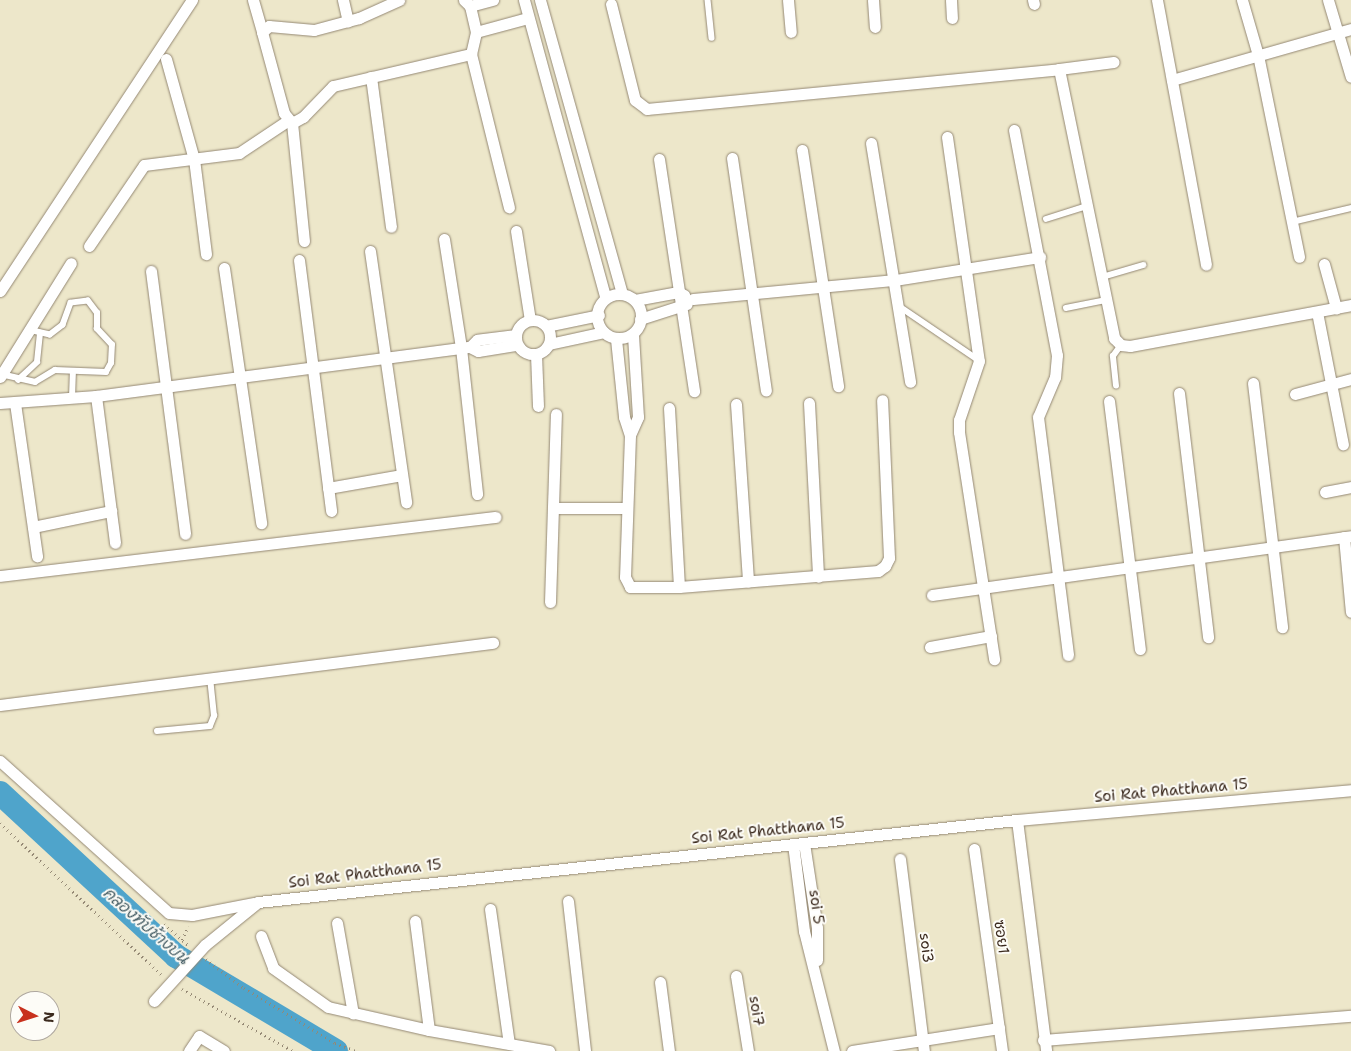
<!DOCTYPE html>
<html>
<head>
<meta charset="utf-8">
<style>
	body { margin:0 }
	#map { position:relative; width:1351px; height:1051px; overflow:hidden; background:#ede7ca; font-family:"Shantell Sans","Playpen Sans Thai",sans-serif }
	div>[style] { position:absolute }
	.river>* { height:24px; margin:-12px; padding:0 12px; transform-origin:12px; border-radius:12px; background:#4fa4cb }
	.path>* { height:2.5px; margin-top:-1.25px; transform-origin:0; background:repeating-linear-gradient(90deg,#948874 0 1px,transparent 0 5px) }
	.roads { filter:drop-shadow(0 0 1px #948874) drop-shadow(0 0 1px #948874) }
	.lane>* { height:5.5px; margin:-2.75px; padding:0 2.75px; transform-origin:2.75px; border-radius:2.75px; background:#fff }
	.street>* { height:11px; margin:-5.5px; padding:0 5.5px; transform-origin:5.5px; border-radius:5.5px; background:#fff }
	.street>.ring { margin:-5.5px; padding:0; box-sizing:content-box; background:none; border:11px solid #fff; border-radius:50% }
	span { translate:-50% -50%; white-space:nowrap; text-align:center; line-height:1.15; -webkit-text-stroke:4px #fdfcf7; paint-order:stroke }
	.street-label { font-size:15px; color:#3b2a1e }
	.water-label { font-size:16px; color:#435b63; font-style:italic }
	.north { position:absolute; left:10px; top:991px; width:50px; height:50px; box-sizing:border-box; background:#fdfcf7; border:1px solid #afa8a0; border-radius:50%; rotate:95deg; font-size:14px; font-weight:700; line-height:20px; text-align:center; color:#3b2a1e }
	.north::after { content:''; display:block; margin:auto; width:18px; height:22px; background:#c8321e; clip-path:polygon(50% 0,100% 100%,50% 72%,0 100%) }
</style>
</head>
<body>
<div id="map">
	<div class="river">
		<div style="left:0;top:793px;width:240px;rotate:42.8deg"></div>
		<div style="left:176px;top:956px;width:186px;rotate:30.7deg"></div>
	</div>
	<div class="path">
		<div style="left:0;top:823px;width:224px;rotate:43.2deg"></div>
		<div style="left:164px;top:924px;width:32px;rotate:41deg"></div>
		<div style="left:182px;top:940px;width:15px;rotate:-67deg"></div>
		<div style="left:206px;top:959px;width:48px;rotate:37.3deg"></div>
		<div style="left:244px;top:988px;width:106px;rotate:31.1deg"></div>
		<div style="left:335px;top:1043px;width:22px;rotate:21deg"></div>
		<div style="left:182px;top:989px;width:127px;rotate:29.2deg"></div>
	</div>
	<div class="roads">
		<div class="lane">
			<div style="left:708px;top:0;width:38px;rotate:84deg"></div>
			<div style="left:1046px;top:219px;width:43px;rotate:-17.6deg"></div>
			<div style="left:1292px;top:222px;width:61px;rotate:-13.3deg"></div>
			<div style="left:1102px;top:277px;width:43px;rotate:-16.3deg"></div>
			<div style="left:899px;top:306px;width:94px;rotate:34.2deg"></div>
			<div style="left:1066px;top:308px;width:41px;rotate:-11.3deg"></div>
			<div style="left:1px;top:374px;width:35px;rotate:13deg"></div>
			<div style="left:35px;top:382px;width:23px;rotate:-31deg"></div>
			<div style="left:55px;top:370px;width:51px;rotate:2.2deg"></div>
			<div style="left:106px;top:372px;width:10px;rotate:-61deg"></div>
			<div style="left:111px;top:363px;width:18px;rotate:-87deg"></div>
			<div style="left:112px;top:345px;width:22px;rotate:-133deg"></div>
			<div style="left:97px;top:329px;width:16px;rotate:-90deg"></div>
			<div style="left:97px;top:313px;width:15px;rotate:-127deg"></div>
			<div style="left:88px;top:301px;width:17px;rotate:173deg"></div>
			<div style="left:71px;top:303px;width:23px;rotate:110deg"></div>
			<div style="left:63px;top:325px;width:16px;rotate:142deg"></div>
			<div style="left:50px;top:335px;width:22px;rotate:-167deg"></div>
			<div style="left:18px;top:380px;width:26px;rotate:-43deg"></div>
			<div style="left:37px;top:362px;width:29px;rotate:-84deg"></div>
			<div style="left:1116px;top:386px;width:30px;rotate:-96deg"></div>
			<div style="left:1113px;top:356px;width:14px;rotate:-54deg"></div>
			<div style="left:72px;top:398px;width:26px;rotate:-88deg"></div>
			<div style="left:157px;top:731px;width:53px;rotate:-5.4deg"></div>
			<div style="left:210px;top:726px;width:11px;rotate:-68deg"></div>
			<div style="left:214px;top:716px;width:37px;rotate:-96deg"></div>
		</div>
		<div class="street">
			<div style="left:253px;top:0;width:33px;rotate:74deg"></div>
			<div style="left:343px;top:0;width:22px;rotate:77deg"></div>
			<div style="left:464px;top:0;width:8px;rotate:45deg"></div>
			<div style="left:470px;top:6px;width:24px;rotate:-15deg"></div>
			<div style="left:524px;top:0;width:308px;rotate:74.7deg"></div>
			<div style="left:540px;top:0;width:302px;rotate:74.4deg"></div>
			<div style="left:788px;top:0;width:32px;rotate:85deg"></div>
			<div style="left:873px;top:0;width:27px;rotate:86deg"></div>
			<div style="left:951px;top:0;width:18px;rotate:87deg"></div>
			<div style="left:1033px;top:0;width:4px;rotate:76deg"></div>
			<div style="left:1157px;top:0;width:269px;rotate:79.5deg"></div>
			<div style="left:1242px;top:0;width:57px;rotate:73.8deg"></div>
			<div style="left:1258px;top:55px;width:206px;rotate:78.5deg"></div>
			<div style="left:1328px;top:0;width:80px;rotate:73.4deg"></div>
			<div style="left:611px;top:4px;width:99px;rotate:76deg"></div>
			<div style="left:635px;top:100px;width:15px;rotate:37deg"></div>
			<div style="left:647px;top:109px;width:414px;rotate:-5.5deg"></div>
			<div style="left:1059px;top:69px;width:275px;rotate:78.4deg"></div>
			<div style="left:1114px;top:338px;width:10px;rotate:45deg"></div>
			<div style="left:1121px;top:345px;width:9px;rotate:6deg"></div>
			<div style="left:1130px;top:346px;width:225px;rotate:-10.5deg"></div>
			<div style="left:470px;top:6px;width:27px;rotate:77deg"></div>
			<div style="left:471px;top:54px;width:158px;rotate:76.1deg"></div>
			<div style="left:166px;top:59px;width:104px;rotate:74.4deg"></div>
			<div style="left:194px;top:159px;width:96px;rotate:82.8deg"></div>
			<div style="left:1059px;top:69px;width:55px;rotate:-7.3deg"></div>
			<div style="left:371px;top:77px;width:151px;rotate:82.4deg"></div>
			<div style="left:1172px;top:80px;width:186px;rotate:-15.9deg"></div>
			<div style="left:292px;top:123px;width:13px;rotate:-29deg"></div>
			<div style="left:303px;top:117px;width:43px;rotate:-45.9deg"></div>
			<div style="left:333px;top:86px;width:142px;rotate:-13.1deg"></div>
			<div style="left:471px;top:54px;width:23px;rotate:-77deg"></div>
			<div style="left:476px;top:32px;width:54px;rotate:-15.1deg"></div>
			<div style="left:1014px;top:130px;width:229px;rotate:79.2deg"></div>
			<div style="left:1057px;top:355px;width:22px;rotate:95deg"></div>
			<div style="left:1055px;top:377px;width:43px;rotate:113deg"></div>
			<div style="left:1038px;top:417px;width:240px;rotate:82.8deg"></div>
			<div style="left:947px;top:137px;width:226px;rotate:81.9deg"></div>
			<div style="left:979px;top:361px;width:62px;rotate:108.7deg"></div>
			<div style="left:959px;top:420px;width:12px;rotate:90deg"></div>
			<div style="left:959px;top:432px;width:230px;rotate:81.2deg"></div>
			<div style="left:871px;top:143px;width:242px;rotate:80.7deg"></div>
			<div style="left:802px;top:150px;width:239px;rotate:81.3deg"></div>
			<div style="left:732px;top:158px;width:235px;rotate:81.7deg"></div>
			<div style="left:659px;top:159px;width:235px;rotate:81.4deg"></div>
			<div style="left:516px;top:231px;width:90px;rotate:81.1deg"></div>
			<div style="left:444px;top:239px;width:110px;rotate:81.1deg"></div>
			<div style="left:461px;top:348px;width:147px;rotate:83.7deg"></div>
			<div style="left:304px;top:241px;width:119px;rotate:-95.8deg"></div>
			<div style="left:292px;top:123px;width:13px;rotate:-129deg"></div>
			<div style="left:284px;top:113px;width:84px;rotate:-105.2deg"></div>
			<div style="left:262px;top:32px;width:9px;rotate:-41deg"></div>
			<div style="left:269px;top:26px;width:45px;rotate:5.1deg"></div>
			<div style="left:314px;top:30px;width:47px;rotate:-14.9deg"></div>
			<div style="left:359px;top:18px;width:44px;rotate:-24.2deg"></div>
			<div style="left:89px;top:246px;width:98px;rotate:-55.8deg"></div>
			<div style="left:144px;top:165px;width:96px;rotate:-7.2deg"></div>
			<div style="left:239px;top:153px;width:58px;rotate:-33.7deg"></div>
			<div style="left:370px;top:251px;width:254px;rotate:81.8deg"></div>
			<div style="left:299px;top:260px;width:253px;rotate:82.7deg"></div>
			<div style="left:1324px;top:264px;width:46px;rotate:74.7deg"></div>
			<div style="left:224px;top:268px;width:258px;rotate:81.7deg"></div>
			<div style="left:151px;top:271px;width:265px;rotate:82.6deg"></div>
			<div style="left:0;top:291px;width:349px;rotate:-56.6deg"></div>
			<div class="ring" style="left:597px;top:294px;width:33px;height:33px"></div>
			<div style="left:693px;top:299px;width:203px;rotate:-5.4deg"></div>
			<div style="left:895px;top:280px;width:147px;rotate:-9deg"></div>
			<div style="left:635px;top:300px;width:44px;rotate:-10.5deg"></div>
			<div style="left:678px;top:292px;width:7px;rotate:27deg"></div>
			<div style="left:1317px;top:312px;width:135px;rotate:78.9deg"></div>
			<div style="left:640px;top:319px;width:49px;rotate:-17.7deg"></div>
			<div class="ring" style="left:516px;top:320px;width:23px;height:23px"></div>
			<div style="left:546px;top:326px;width:54px;rotate:-11.7deg"></div>
			<div style="left:516px;top:335px;width:39px;rotate:173deg"></div>
			<div style="left:477px;top:340px;width:10px;rotate:135deg"></div>
			<div style="left:470px;top:347px;width:9px;rotate:27deg"></div>
			<div style="left:478px;top:351px;width:39px;rotate:-9deg"></div>
			<div style="left:616px;top:339px;width:78px;rotate:84.1deg"></div>
			<div style="left:624px;top:417px;width:19px;rotate:72deg"></div>
			<div style="left:630px;top:435px;width:20px;rotate:-66deg"></div>
			<div style="left:638px;top:417px;width:81px;rotate:-93.5deg"></div>
			<div style="left:549px;top:344px;width:56px;rotate:-12.3deg"></div>
			<div style="left:536px;top:354px;width:52px;rotate:87.8deg"></div>
			<div style="left:0;top:377px;width:134px;rotate:-58.1deg"></div>
			<div style="left:1253px;top:383px;width:246px;rotate:83.2deg"></div>
			<div style="left:1179px;top:393px;width:246px;rotate:83.2deg"></div>
			<div style="left:1295px;top:394px;width:58px;rotate:-15deg"></div>
			<div style="left:96px;top:396px;width:148px;rotate:82.6deg"></div>
			<div style="left:1109px;top:401px;width:250px;rotate:82.9deg"></div>
			<div style="left:0;top:403px;width:96px;rotate:-4.2deg"></div>
			<div style="left:96px;top:396px;width:377px;rotate:-7.5deg"></div>
			<div style="left:15px;top:403px;width:155px;rotate:81.8deg"></div>
			<div style="left:809px;top:403px;width:174px;rotate:87deg"></div>
			<div style="left:736px;top:404px;width:178px;rotate:86.1deg"></div>
			<div style="left:669px;top:408px;width:179px;rotate:86.8deg"></div>
			<div style="left:630px;top:435px;width:142px;rotate:92deg"></div>
			<div style="left:625px;top:577px;width:11px;rotate:63deg"></div>
			<div style="left:630px;top:587px;width:49px"></div>
			<div style="left:679px;top:587px;width:200px;rotate:-4.6deg"></div>
			<div style="left:878px;top:571px;width:9px;rotate:-36deg"></div>
			<div style="left:885px;top:566px;width:9px;rotate:-63deg"></div>
			<div style="left:889px;top:558px;width:158px;rotate:-92.5deg"></div>
			<div style="left:328px;top:488px;width:75px;rotate:-10deg"></div>
			<div style="left:1325px;top:492px;width:26px;rotate:-11deg"></div>
			<div style="left:553px;top:508px;width:73px"></div>
			<div style="left:33px;top:527px;width:80px;rotate:-11.6deg"></div>
			<div style="left:1344px;top:537px;width:75px;rotate:84.7deg"></div>
			<div style="left:0;top:576px;width:499px;rotate:-6.8deg"></div>
			<div style="left:932px;top:595px;width:423px;rotate:-8deg"></div>
			<div style="left:550px;top:602px;width:188px;rotate:-88.2deg"></div>
			<div style="left:930px;top:647px;width:62px;rotate:-10.2deg"></div>
			<div style="left:0;top:705px;width:497px;rotate:-7.2deg"></div>
			<div style="left:0;top:761px;width:227px;rotate:42deg"></div>
			<div style="left:169px;top:913px;width:23px;rotate:5deg"></div>
			<div style="left:192px;top:915px;width:62px;rotate:-11.1deg"></div>
			<div style="left:1017px;top:820px;width:233px;rotate:82.8deg"></div>
			<div style="left:804px;top:843px;width:86px;rotate:81.3deg"></div>
			<div style="left:817px;top:928px;width:32px;rotate:90deg"></div>
			<div style="left:793px;top:844px;width:88px;rotate:82.8deg"></div>
			<div style="left:804px;top:931px;width:124px;rotate:76deg"></div>
			<div style="left:974px;top:849px;width:204px;rotate:82.1deg"></div>
			<div style="left:900px;top:859px;width:193px;rotate:82.9deg"></div>
			<div style="left:568px;top:901px;width:151px;rotate:83.5deg"></div>
			<div style="left:490px;top:909px;width:136px;rotate:82deg"></div>
			<div style="left:415px;top:921px;width:110px;rotate:82.7deg"></div>
			<div style="left:337px;top:923px;width:92px;rotate:80deg"></div>
			<div style="left:261px;top:936px;width:34px;rotate:69deg"></div>
			<div style="left:273px;top:968px;width:67px;rotate:35.3deg"></div>
			<div style="left:328px;top:1007px;width:104px;rotate:12.8deg"></div>
			<div style="left:429px;top:1030px;width:122px;rotate:9.9deg"></div>
			<div style="left:736px;top:976px;width:76px;rotate:80.9deg"></div>
			<div style="left:660px;top:982px;width:70px;rotate:82.6deg"></div>
			<div style="left:154px;top:1001px;width:76px;rotate:-47.7deg"></div>
			<div style="left:205px;top:945px;width:68px;rotate:-39.1deg"></div>
			<div style="left:258px;top:902px;width:763px;rotate:-6.17deg"></div>
			<div style="left:1017px;top:820px;width:335px;rotate:-5.1deg"></div>
			<div style="left:1043px;top:1040px;width:309px;rotate:-4.5deg"></div>
			<div style="left:189px;top:1051px;width:18px;rotate:-56deg"></div>
			<div style="left:199px;top:1036px;width:29px;rotate:31deg"></div>
			<div style="left:852px;top:1051px;width:149px;rotate:-8.9deg"></div>
		</div>
	</div>
	<div class="street-label">
		<span style="left:1171px;top:791px;rotate:-5deg">Soi Rat Phatthana 15</span>
		<span style="left:768px;top:831px;rotate:-6deg">Soi Rat Phatthana 15</span>
		<span style="left:365px;top:874px;rotate:-7deg">Soi Rat Phatthana 15</span>
		<span style="left:816px;top:907px;rotate:82deg">soi 5</span>
		<span style="left:1001px;top:937px;rotate:82deg">ซอย1</span>
		<span style="left:926px;top:948px;rotate:83deg">soi3</span>
		<span style="left:756px;top:1011px;rotate:81deg">soi7</span>
	</div>
	<div class="water-label">
		<span style="left:146px;top:926px;rotate:41deg">คลองทับช้างบน</span>
	</div>
	<div class="north">N</div>
</div>
</body>
</html>
